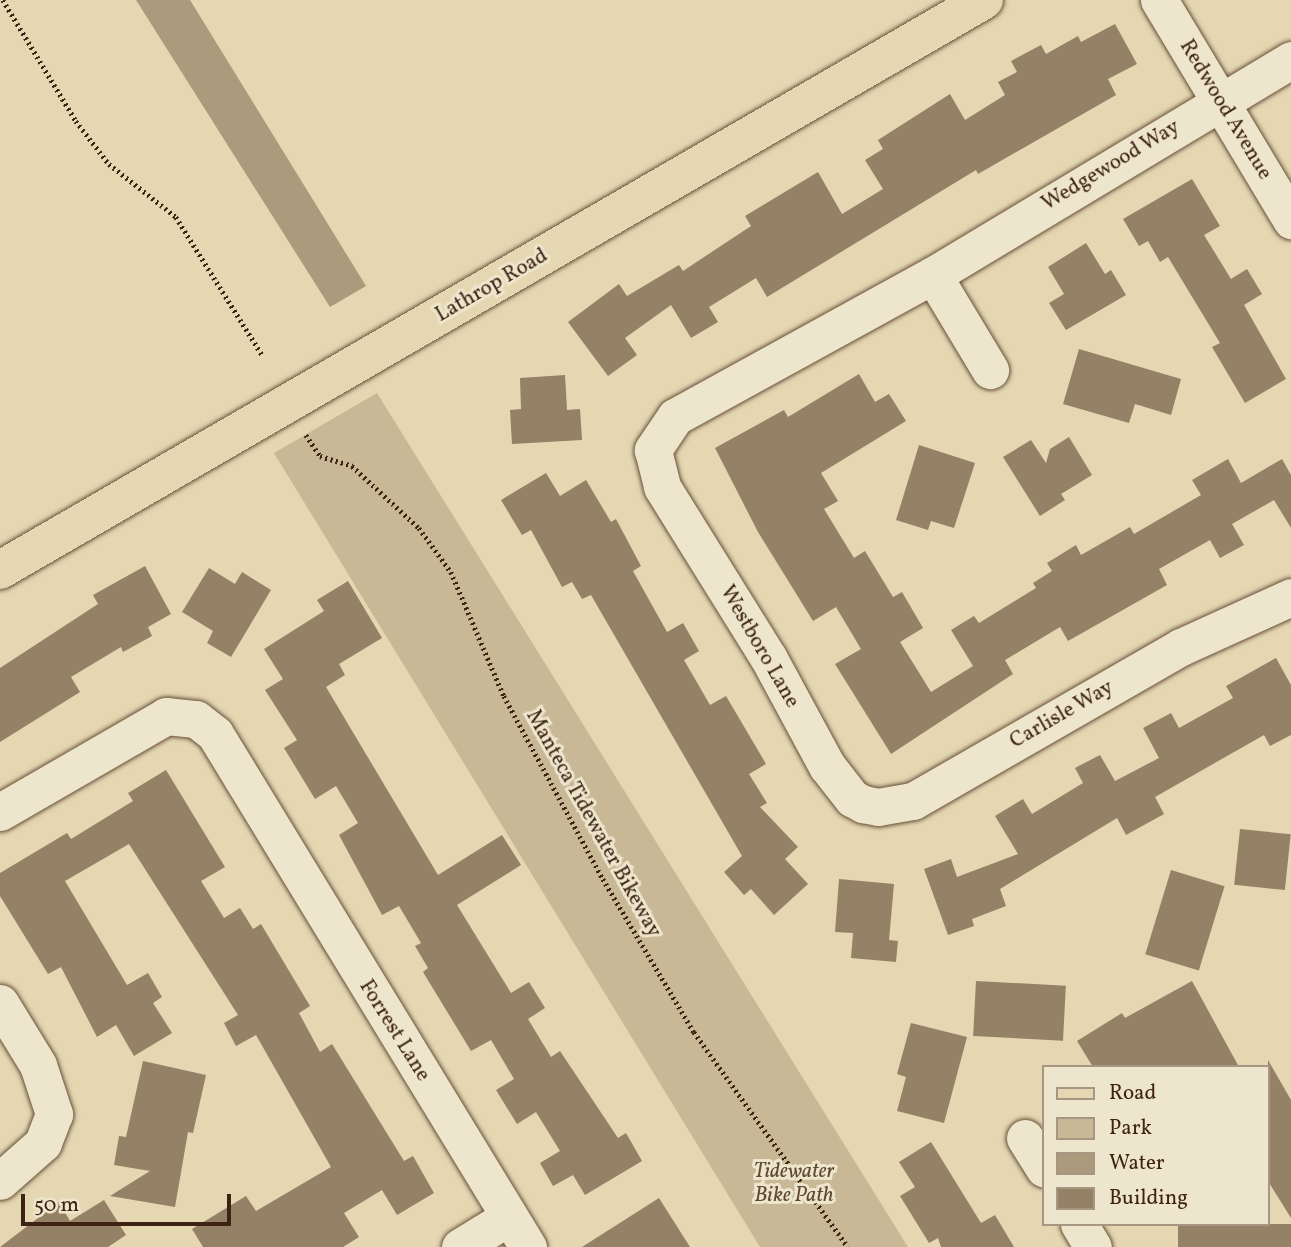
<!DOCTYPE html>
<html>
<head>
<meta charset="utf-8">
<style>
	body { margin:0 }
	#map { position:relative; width:1291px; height:1247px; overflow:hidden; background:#e4d7b1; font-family:Vollkorn,serif }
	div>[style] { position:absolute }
	.green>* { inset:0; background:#c8b896 }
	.water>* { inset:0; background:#ac9a7c }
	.building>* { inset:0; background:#948166; transform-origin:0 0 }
	.path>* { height:4.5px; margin-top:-2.25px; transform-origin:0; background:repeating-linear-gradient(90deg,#3e2314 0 2px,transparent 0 5.5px) }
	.roads { filter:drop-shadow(0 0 2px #68503b) drop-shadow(0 0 2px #68503b) }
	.minor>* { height:37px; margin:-18.5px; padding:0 18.5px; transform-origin:18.5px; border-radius:18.5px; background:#ede5cc }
	.major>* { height:38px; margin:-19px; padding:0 19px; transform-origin:19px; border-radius:19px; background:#e4d7b1 }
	span { translate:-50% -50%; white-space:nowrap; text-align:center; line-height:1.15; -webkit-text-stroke:6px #ede5cc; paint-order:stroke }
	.street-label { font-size:21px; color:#3e2314 }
	.park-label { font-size:21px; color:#604834; font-style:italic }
	.legend { position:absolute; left:1042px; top:1065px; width:228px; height:161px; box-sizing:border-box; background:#ede5cc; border:2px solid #a79782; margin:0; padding:9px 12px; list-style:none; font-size:21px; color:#3e2314 }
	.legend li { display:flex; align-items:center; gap:14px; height:35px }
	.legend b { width:35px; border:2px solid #a79782 }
	.scale { position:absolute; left:21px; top:1194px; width:210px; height:32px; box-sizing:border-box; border:4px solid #3e2314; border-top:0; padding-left:9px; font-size:21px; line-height:24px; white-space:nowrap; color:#3e2314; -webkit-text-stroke:5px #ede5cc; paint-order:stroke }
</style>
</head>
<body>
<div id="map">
	<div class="green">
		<div style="clip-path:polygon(377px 393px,385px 406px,908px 1247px,760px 1247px,274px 453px)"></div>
	</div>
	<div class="water">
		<div style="clip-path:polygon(136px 0,190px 0,366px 286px,330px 307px)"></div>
	</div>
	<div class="building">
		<div style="clip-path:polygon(1115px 24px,1137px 64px,1108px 79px,1116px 95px,978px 174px,976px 170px,767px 297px,756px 278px,709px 307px,718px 322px,691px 338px,671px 305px,625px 338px,637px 355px,608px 376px,568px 322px,619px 284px,627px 296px,679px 265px,683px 271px,751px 226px,745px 216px,818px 172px,842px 214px,883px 189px,865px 160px,883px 149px,878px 140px,950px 94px,965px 120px,1005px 95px,998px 82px,1017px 72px,1011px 61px,1041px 45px,1046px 54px,1078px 36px,1081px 42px)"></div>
		<div style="clip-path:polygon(1192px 179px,1220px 226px,1204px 235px,1231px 279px,1247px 269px,1262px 294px,1244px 305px,1286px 379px,1245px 403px,1212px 347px,1220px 343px,1168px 257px,1160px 262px,1148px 241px,1139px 246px,1123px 219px)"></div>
		<div style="clip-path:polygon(1086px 243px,1105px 274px,1111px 270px,1126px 295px,1066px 330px,1049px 303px,1064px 294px,1048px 267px)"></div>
		<div style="clip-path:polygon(1079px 349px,1181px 379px,1171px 415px,1135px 404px,1129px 423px,1063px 404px)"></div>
		<div style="clip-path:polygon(859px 374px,875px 402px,889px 394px,906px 421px,821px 473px,838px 501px,824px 509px,854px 558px,865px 551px,893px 597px,902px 592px,923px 628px,900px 642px,931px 692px,973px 666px,951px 630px,974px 616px,979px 623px,1036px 588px,1033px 583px,1052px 571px,1047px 563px,1076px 545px,1081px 555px,1130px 527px,1134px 534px,1201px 495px,1192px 480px,1228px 459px,1241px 483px,1282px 459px,1291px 475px,1291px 528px,1274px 500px,1232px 524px,1244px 545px,1220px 558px,1210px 540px,1159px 569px,1167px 585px,1068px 641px,1060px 627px,1005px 660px,1013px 674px,891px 754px,835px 664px,861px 649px,836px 607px,813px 621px,758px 532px,715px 448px,784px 410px,788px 417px)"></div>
		<div style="clip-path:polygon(565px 375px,567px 410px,580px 409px,582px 440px,512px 444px,510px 410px,521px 409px,520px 378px)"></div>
		<div style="clip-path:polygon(1069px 437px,1092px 475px,1061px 494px,1065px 500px,1040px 516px,1003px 457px,1031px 440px,1046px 463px,1050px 449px)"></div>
		<div style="clip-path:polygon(919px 445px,975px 463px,954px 528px,931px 521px,928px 530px,896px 520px)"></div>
		<div style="clip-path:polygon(546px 473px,560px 496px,586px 480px,611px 522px,616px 519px,641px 566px,633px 571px,667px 632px,683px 623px,699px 651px,684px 660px,710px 705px,726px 696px,766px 764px,749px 774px,767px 803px,760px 807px,798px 847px,785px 859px,808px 884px,774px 915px,751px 889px,744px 895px,724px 872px,742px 856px,591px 595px,582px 599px,572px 582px,562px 587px,531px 530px,522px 535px,501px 500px)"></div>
		<div style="clip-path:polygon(145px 566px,171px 614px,148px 627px,152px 636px,123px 652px,121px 647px,71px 677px,80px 692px,0 742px,0 668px,98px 604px,93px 595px)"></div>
		<div style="clip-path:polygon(209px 568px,235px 584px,242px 572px,271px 590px,231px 657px,207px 643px,213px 631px,182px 612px)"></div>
		<div style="clip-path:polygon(348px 581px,382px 638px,339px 664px,345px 675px,326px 687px,438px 875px,502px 835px,521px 865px,457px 905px,511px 993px,529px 982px,545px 1008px,528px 1019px,551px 1057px,560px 1051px,618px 1138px,626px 1133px,642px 1161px,585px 1195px,573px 1175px,553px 1186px,540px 1163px,560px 1151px,536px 1112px,517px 1124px,496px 1090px,514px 1079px,491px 1040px,471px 1051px,423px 972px,428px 968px,415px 946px,421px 943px,399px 906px,382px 915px,339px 835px,358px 823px,336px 786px,315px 799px,284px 748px,297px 740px,265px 690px,283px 679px,264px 649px,324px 611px,317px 600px)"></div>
		<div style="clip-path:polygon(1276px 658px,1291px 685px,1291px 735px,1270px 746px,1264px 735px,1155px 797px,1164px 814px,1126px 835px,1117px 818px,1000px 889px,1006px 906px,972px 919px,974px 926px,948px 935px,924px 869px,951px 859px,957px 877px,1018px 854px,995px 816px,1023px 799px,1032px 814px,1083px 783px,1075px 768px,1100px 755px,1115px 781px,1159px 758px,1143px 728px,1171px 713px,1179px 728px,1233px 698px,1226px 686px)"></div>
		<div style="clip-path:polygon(166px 770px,225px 867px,201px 881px,224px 918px,240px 908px,253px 929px,261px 924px,310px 1006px,299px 1013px,320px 1052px,332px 1044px,404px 1161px,413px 1156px,434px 1193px,397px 1215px,382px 1190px,344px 1213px,359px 1237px,343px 1247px,203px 1247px,192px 1229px,246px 1196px,256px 1211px,331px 1167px,256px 1035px,236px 1046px,224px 1023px,238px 1015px,129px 844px,65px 881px,127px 985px,148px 973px,162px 997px,153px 1003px,172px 1033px,134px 1056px,116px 1025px,97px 1037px,61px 967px,48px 974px,0 896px,0 873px,67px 833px,71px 839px,133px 801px,128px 793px)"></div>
		<div style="left:1240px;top:829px;width:51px;height:56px;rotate:6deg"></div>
		<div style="left:1171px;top:870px;width:56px;height:88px;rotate:17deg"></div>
		<div style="clip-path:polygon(839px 879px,894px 884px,889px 940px,898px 941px,896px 962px,851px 958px,853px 933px,835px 932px)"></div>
		<div style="left:976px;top:981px;width:90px;height:55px;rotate:3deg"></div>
		<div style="clip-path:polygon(1192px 981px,1239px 1067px,1093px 1067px,1077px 1041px,1122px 1013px,1125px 1018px)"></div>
		<div style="clip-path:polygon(911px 1023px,967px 1037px,944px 1123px,897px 1111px,906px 1077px,897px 1074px)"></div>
		<div style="clip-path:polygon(1268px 1060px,1291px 1100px,1291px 1218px,1268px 1181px)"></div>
		<div style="clip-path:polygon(143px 1061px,206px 1075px,193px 1133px,188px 1132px,175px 1207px,110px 1196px,150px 1171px,114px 1165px,119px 1136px,126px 1137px)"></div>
		<div style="clip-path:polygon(931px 1142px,981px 1223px,995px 1215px,1014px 1247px,941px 1247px,938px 1238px,929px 1243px,900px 1196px,915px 1187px,899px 1162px)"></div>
		<div style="clip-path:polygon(659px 1198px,690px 1247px,582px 1247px)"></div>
		<div style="clip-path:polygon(104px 1200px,126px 1235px,108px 1247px,0 1247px,59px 1202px,70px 1221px)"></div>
		<div style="left:1178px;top:1224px;width:113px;height:26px"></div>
	</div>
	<div class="path">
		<div style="left:3px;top:0;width:141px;rotate:58.9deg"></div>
		<div style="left:76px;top:121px;width:54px;rotate:52.5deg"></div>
		<div style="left:109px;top:164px;width:85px;rotate:38.3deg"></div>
		<div style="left:176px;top:217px;width:164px;rotate:58deg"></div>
		<div style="left:306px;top:435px;width:25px;rotate:56deg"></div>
		<div style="left:320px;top:456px;width:34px;rotate:17deg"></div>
		<div style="left:352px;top:466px;width:91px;rotate:42.8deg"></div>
		<div style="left:419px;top:528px;width:54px;rotate:54deg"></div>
		<div style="left:451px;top:572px;width:135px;rotate:66.9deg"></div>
		<div style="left:504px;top:696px;width:208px;rotate:61.6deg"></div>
		<div style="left:603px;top:879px;width:178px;rotate:59.3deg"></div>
		<div style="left:694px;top:1032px;width:264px;rotate:54.4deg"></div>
	</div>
	<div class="roads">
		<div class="minor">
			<div style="left:1159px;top:0;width:257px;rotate:59deg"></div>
			<div style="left:1291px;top:60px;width:418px;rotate:149deg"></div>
			<div style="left:933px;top:275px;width:294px;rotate:151.2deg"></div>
			<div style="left:675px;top:417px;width:40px;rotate:124deg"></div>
			<div style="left:653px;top:450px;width:38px;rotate:76deg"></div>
			<div style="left:662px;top:487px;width:200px;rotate:58.1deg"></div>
			<div style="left:768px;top:657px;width:124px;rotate:61.6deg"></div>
			<div style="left:827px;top:766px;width:41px;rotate:52deg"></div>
			<div style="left:852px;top:798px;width:13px;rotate:29deg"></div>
			<div style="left:863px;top:804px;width:15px;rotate:11deg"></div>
			<div style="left:878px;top:807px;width:36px;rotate:-10deg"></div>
			<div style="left:913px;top:801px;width:309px;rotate:-29.9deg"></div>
			<div style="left:1181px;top:647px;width:121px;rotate:-24.4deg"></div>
			<div style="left:933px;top:275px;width:111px;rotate:59deg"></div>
			<div style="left:0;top:812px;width:192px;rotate:-30deg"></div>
			<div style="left:166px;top:716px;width:30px;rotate:6deg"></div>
			<div style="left:196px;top:719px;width:24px;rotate:38deg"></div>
			<div style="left:215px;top:734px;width:601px;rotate:58.61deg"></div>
			<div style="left:0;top:1003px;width:73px;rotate:58.5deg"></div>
			<div style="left:38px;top:1065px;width:52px;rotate:71.9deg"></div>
			<div style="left:54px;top:1114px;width:31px;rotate:111deg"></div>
			<div style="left:43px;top:1143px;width:57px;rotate:138.5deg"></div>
			<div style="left:1025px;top:1138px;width:36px;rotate:58deg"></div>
			<div style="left:1079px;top:1224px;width:27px;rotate:59deg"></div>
			<div style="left:460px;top:1247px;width:57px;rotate:-31.5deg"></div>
		</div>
		<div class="major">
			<div style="left:0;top:570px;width:1137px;rotate:-30.08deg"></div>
		</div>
	</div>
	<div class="street-label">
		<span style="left:1225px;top:110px;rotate:59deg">Redwood Avenue</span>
		<span style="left:1111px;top:166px;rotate:-31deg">Wedgewood Way</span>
		<span style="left:492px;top:286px;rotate:-30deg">Lathrop Road</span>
		<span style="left:759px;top:647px;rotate:60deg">Westboro Lane</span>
		<span style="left:1062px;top:715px;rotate:-30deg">Carlisle Way</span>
		<span style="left:593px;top:824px;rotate:61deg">Manteca Tidewater Bikeway</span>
		<span style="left:394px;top:1031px;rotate:58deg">Forrest Lane</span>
	</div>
	<div class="park-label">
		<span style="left:794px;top:1184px">Tidewater<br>Bike Path</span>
	</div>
	<ul class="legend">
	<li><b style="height:9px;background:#e4d7b1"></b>Road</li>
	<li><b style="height:19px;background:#c8b896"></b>Park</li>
	<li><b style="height:19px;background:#ac9a7c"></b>Water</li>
	<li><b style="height:19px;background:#948166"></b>Building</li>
	</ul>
	<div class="scale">50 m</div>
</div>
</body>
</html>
